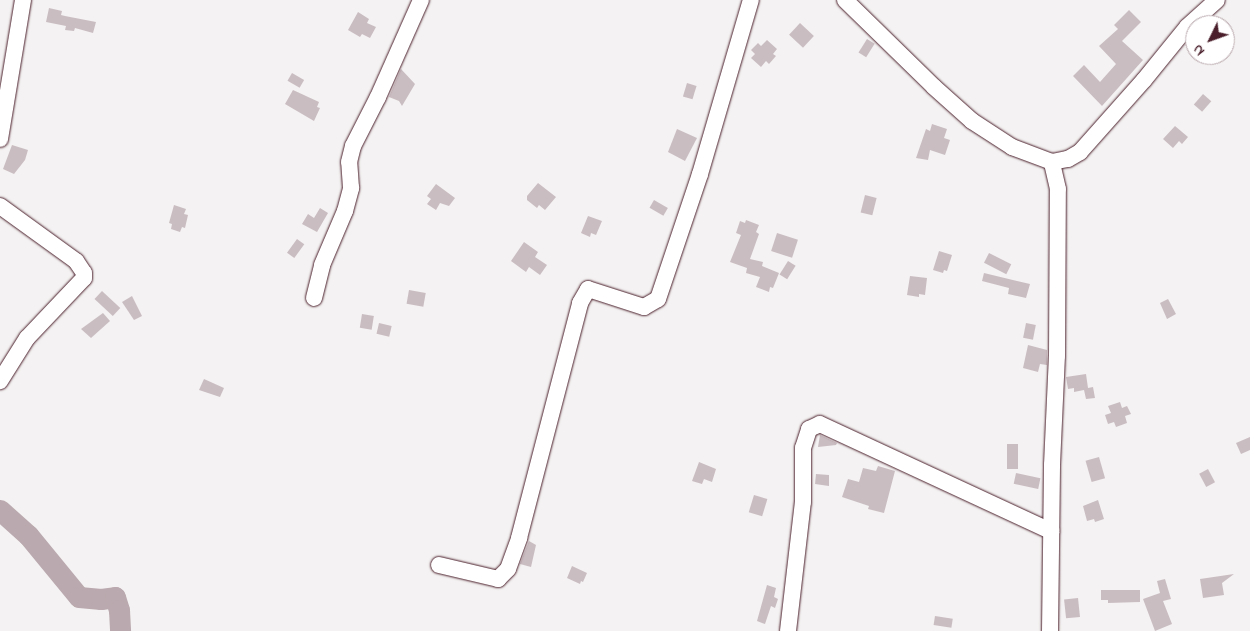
<!DOCTYPE html>
<html>
<head>
<meta charset="utf-8">
<style>
	body { margin:0 }
	#map { position:relative; width:1250px; height:631px; overflow:hidden; background:#f4f2f2; font-family:"Indie Flower",sans-serif }
	div>[style] { position:absolute }
	.river>* { height:21px; margin:-10.5px; padding:0 10.5px; transform-origin:10.5px; border-radius:10.5px; background:#baa9ae }
	.building>* { inset:0; background:#cabdc1; transform-origin:0 0 }
	.roads { filter:drop-shadow(0 0 1px #4a1f2b) drop-shadow(0 0 1px #4a1f2b) }
	.minor>* { height:16px; margin:-8px; padding:0 8px; transform-origin:8px; border-radius:8px; background:#fff }
	span { translate:-50% -50%; white-space:nowrap; text-align:center; line-height:1.15; -webkit-text-stroke:4px #fff; paint-order:stroke }
	.north { position:absolute; left:1185px; top:15px; width:50px; height:50px; box-sizing:border-box; background:#fff; border:1px solid #b7a5aa; border-radius:50%; rotate:228deg; font-size:14px; font-weight:700; line-height:20px; text-align:center; color:#4a1f2b }
	.north::after { content:''; display:block; margin:auto; width:18px; height:22px; background:#4a1f2b; clip-path:polygon(50% 0,100% 100%,50% 72%,0 100%) }
</style>
</head>
<body>
<div id="map">
	<div class="river">
		<div style="left:0;top:510px;width:38px;rotate:42deg"></div>
		<div style="left:28px;top:535px;width:80px;rotate:50.6deg"></div>
		<div style="left:79px;top:597px;width:22px;rotate:5deg"></div>
		<div style="left:101px;top:599px;width:14px;rotate:-8deg"></div>
		<div style="left:115px;top:597px;width:14px;rotate:73deg"></div>
		<div style="left:119px;top:610px;width:21px;rotate:87deg"></div>
	</div>
	<div class="building">
		<div style="clip-path:polygon(49px 8px,62px 11px,61px 15px,65px 16px,96px 22px,93px 33px,75px 28px,74px 31px,65px 30px,66px 26px,46px 22px)"></div>
		<div style="clip-path:polygon(1129px 10px,1141px 22px,1122px 41px,1143px 60px,1102px 106px,1073px 76px,1084px 65px,1100px 82px,1116px 64px,1099px 46px,1118px 29px,1114px 25px)"></div>
		<div style="clip-path:polygon(358px 12px,369px 19px,367px 23px,376px 27px,370px 38px,362px 34px,360px 37px,348px 30px)"></div>
		<div style="left:800px;top:23px;width:19px;height:16px;rotate:43deg"></div>
		<div style="left:867px;top:39px;width:9px;height:16px;rotate:32deg"></div>
		<div style="clip-path:polygon(767px 40px,777px 49px,773px 54px,776px 56px,769px 64px,766px 61px,761px 67px,751px 58px,755px 54px,751px 50px,758px 43px,761px 46px)"></div>
		<div style="clip-path:polygon(401px 69px,415px 84px,402px 106px,399px 101px,389px 97px)"></div>
		<div style="left:292px;top:73px;width:14px;height:9px;rotate:30deg"></div>
		<div style="left:687px;top:83px;width:10px;height:14px;rotate:17deg"></div>
		<div style="clip-path:polygon(293px 90px,319px 102px,317px 107px,320px 108px,314px 121px,285px 104px)"></div>
		<div style="left:1203px;top:94px;width:11px;height:14px;rotate:41deg"></div>
		<div style="clip-path:polygon(932px 124px,947px 129px,944px 138px,950px 140px,945px 155px,930px 150px,928px 160px,916px 158px,926px 129px,930px 131px)"></div>
		<div style="clip-path:polygon(1175px 126px,1188px 137px,1182px 144px,1179px 141px,1173px 148px,1163px 139px)"></div>
		<div style="clip-path:polygon(677px 129px,697px 138px,685px 161px,668px 152px)"></div>
		<div style="clip-path:polygon(12px 145px,28px 150px,25px 160px,14px 174px,3px 169px)"></div>
		<div style="clip-path:polygon(538px 183px,556px 197px,545px 210px,539px 205px,537px 208px,527px 200px,527px 196px)"></div>
		<div style="clip-path:polygon(436px 184px,455px 198px,449px 206px,440px 203px,436px 210px,427px 204px,431px 199px,427px 196px)"></div>
		<div style="left:865px;top:195px;width:12px;height:18px;rotate:14deg"></div>
		<div style="left:654px;top:200px;width:16px;height:9px;rotate:30deg"></div>
		<div style="clip-path:polygon(174px 205px,186px 209px,184px 214px,188px 215px,185px 228px,182px 227px,180px 232px,171px 229px,172px 224px,169px 223px)"></div>
		<div style="clip-path:polygon(320px 208px,328px 213px,317px 232px,302px 224px,308px 214px,314px 218px)"></div>
		<div style="clip-path:polygon(588px 216px,602px 221px,596px 235px,591px 233px,590px 237px,581px 233px)"></div>
		<div style="clip-path:polygon(746px 220px,759px 225px,756px 232px,759px 234px,750px 259px,763px 262px,762px 266px,779px 273px,773px 288px,770px 287px,769px 292px,756px 287px,760px 277px,746px 273px,747px 268px,730px 262px,741px 235px,736px 233px,740px 221px,745px 223px)"></div>
		<div style="left:777px;top:233px;width:22px;height:19px;rotate:18deg"></div>
		<div style="left:297px;top:239px;width:9px;height:17px;rotate:36deg"></div>
		<div style="clip-path:polygon(524px 242px,538px 252px,535px 257px,547px 265px,540px 275px,529px 267px,526px 272px,511px 261px)"></div>
		<div style="clip-path:polygon(939px 251px,952px 255px,947px 271px,944px 270px,943px 273px,933px 270px)"></div>
		<div style="left:989px;top:253px;width:25px;height:11px;rotate:27deg"></div>
		<div style="left:788px;top:261px;width:9px;height:16px;rotate:32deg"></div>
		<div style="clip-path:polygon(984px 273px,1030px 284px,1026px 298px,1008px 294px,1009px 288px,982px 281px)"></div>
		<div style="clip-path:polygon(910px 276px,927px 278px,925px 295px,919px 294px,919px 297px,907px 295px)"></div>
		<div style="left:409px;top:290px;width:17px;height:14px;rotate:10deg"></div>
		<div style="left:102px;top:291px;width:25px;height:11px;rotate:43deg"></div>
		<div style="clip-path:polygon(132px 296px,142px 316px,134px 320px,122px 302px)"></div>
		<div style="clip-path:polygon(1168px 299px,1176px 314px,1167px 319px,1160px 303px)"></div>
		<div style="clip-path:polygon(103px 313px,110px 321px,91px 338px,81px 329px)"></div>
		<div style="left:362px;top:314px;width:12px;height:14px;rotate:9deg"></div>
		<div style="left:379px;top:323px;width:13px;height:11px;rotate:13deg"></div>
		<div style="left:1026px;top:323px;width:10px;height:15px;rotate:11deg"></div>
		<div style="clip-path:polygon(1028px 345px,1047px 350px,1047px 365px,1040px 364px,1038px 372px,1023px 368px)"></div>
		<div style="clip-path:polygon(1086px 374px,1088px 388px,1093px 387px,1095px 398px,1086px 399px,1084px 390px,1074px 392px,1074px 388px,1068px 389px,1066px 377px)"></div>
		<div style="clip-path:polygon(204px 379px,224px 388px,220px 397px,199px 390px)"></div>
		<div style="clip-path:polygon(1120px 402px,1122px 408px,1127px 406px,1131px 414px,1125px 416px,1127px 423px,1116px 427px,1114px 422px,1108px 424px,1105px 415px,1111px 413px,1108px 406px)"></div>
		<div style="clip-path:polygon(820px 435px,837px 443px,836px 445px,818px 447px)"></div>
		<div style="clip-path:polygon(1250px 437px,1250px 450px,1241px 454px,1236px 443px)"></div>
		<div style="left:1007px;top:444px;width:11px;height:25px"></div>
		<div style="left:1099px;top:457px;width:22px;height:14px;rotate:74deg"></div>
		<div style="clip-path:polygon(699px 462px,716px 469px,712px 482px,704px 479px,702px 484px,692px 481px)"></div>
		<div style="clip-path:polygon(878px 466px,895px 471px,884px 513px,868px 509px,869px 506px,842px 497px,848px 479px,859px 482px,863px 468px,876px 471px)"></div>
		<div style="left:1208px;top:469px;width:15px;height:10px;rotate:62deg"></div>
		<div style="left:1016px;top:473px;width:25px;height:11px;rotate:12deg"></div>
		<div style="clip-path:polygon(816px 474px,829px 475px,829px 486px,815px 484px)"></div>
		<div style="left:754px;top:495px;width:14px;height:18px;rotate:17deg"></div>
		<div style="clip-path:polygon(1098px 500px,1104px 519px,1095px 522px,1094px 519px,1087px 521px,1083px 506px)"></div>
		<div style="clip-path:polygon(529px 541px,536px 545px,531px 567px,520px 564px)"></div>
		<div style="clip-path:polygon(572px 566px,587px 573px,583px 582px,581px 581px,580px 584px,567px 578px)"></div>
		<div style="clip-path:polygon(1234px 574px,1222px 583px,1224px 595px,1203px 598px,1200px 579px)"></div>
		<div style="clip-path:polygon(1165px 579px,1171px 599px,1163px 601px,1172px 624px,1155px 631px,1143px 599px,1160px 593px,1157px 581px)"></div>
		<div style="clip-path:polygon(767px 585px,776px 588px,774px 597px,778px 599px,775px 608px,771px 606px,765px 624px,757px 621px)"></div>
		<div style="clip-path:polygon(1101px 590px,1140px 590px,1140px 602px,1108px 603px,1108px 600px,1101px 600px)"></div>
		<div style="left:1078px;top:598px;width:19px;height:14px;rotate:84deg"></div>
		<div style="left:935px;top:616px;width:18px;height:9px;rotate:9deg"></div>
	</div>
	<div class="roads">
		<div class="minor">
			<div style="left:845px;top:0;width:124px;rotate:44.3deg"></div>
			<div style="left:934px;top:87px;width:51px;rotate:41.8deg"></div>
			<div style="left:972px;top:121px;width:48px;rotate:33deg"></div>
			<div style="left:1012px;top:147px;width:43px;rotate:20.6deg"></div>
			<div style="left:1052px;top:162px;width:16px;rotate:-11deg"></div>
			<div style="left:1068px;top:159px;width:14px;rotate:-30deg"></div>
			<div style="left:1080px;top:152px;width:96px;rotate:-48.4deg"></div>
			<div style="left:1144px;top:80px;width:68px;rotate:-50.9deg"></div>
			<div style="left:1187px;top:27px;width:40px;rotate:-42deg"></div>
			<div style="left:0;top:139px;width:141px;rotate:-80.6deg"></div>
			<div style="left:0;top:206px;width:94px;rotate:35.9deg"></div>
			<div style="left:76px;top:261px;width:14px;rotate:56deg"></div>
			<div style="left:84px;top:273px;width:5px;rotate:90deg"></div>
			<div style="left:84px;top:278px;width:83px;rotate:133.5deg"></div>
			<div style="left:27px;top:338px;width:51px;rotate:122.1deg"></div>
			<div style="left:314px;top:298px;width:34px;rotate:-76deg"></div>
			<div style="left:322px;top:265px;width:59px;rotate:-66.9deg"></div>
			<div style="left:345px;top:211px;width:24px;rotate:-75deg"></div>
			<div style="left:351px;top:188px;width:26px;rotate:-94deg"></div>
			<div style="left:349px;top:162px;width:16px;rotate:-76deg"></div>
			<div style="left:353px;top:146px;width:55px;rotate:-63deg"></div>
			<div style="left:378px;top:97px;width:106px;rotate:-66.1deg"></div>
			<div style="left:439px;top:565px;width:61px;rotate:13.3deg"></div>
			<div style="left:498px;top:579px;width:14px;rotate:-45deg"></div>
			<div style="left:508px;top:569px;width:33px;rotate:-70deg"></div>
			<div style="left:519px;top:538px;width:243px;rotate:-75.4deg"></div>
			<div style="left:580px;top:303px;width:16px;rotate:-60deg"></div>
			<div style="left:588px;top:289px;width:59px;rotate:17.8deg"></div>
			<div style="left:644px;top:307px;width:16px;rotate:-30deg"></div>
			<div style="left:658px;top:299px;width:132px;rotate:-71.4deg"></div>
			<div style="left:700px;top:174px;width:181px;rotate:-73.7deg"></div>
			<div style="left:788px;top:631px;width:130px;rotate:-83.4deg"></div>
			<div style="left:803px;top:502px;width:54px;rotate:-90deg"></div>
			<div style="left:803px;top:448px;width:20px;rotate:-72deg"></div>
			<div style="left:809px;top:429px;width:12px;rotate:-24deg"></div>
			<div style="left:820px;top:424px;width:255px;rotate:24.9deg"></div>
			<div style="left:1050px;top:631px;width:166px;rotate:-89.3deg"></div>
			<div style="left:1052px;top:465px;width:109px;rotate:-87.4deg"></div>
			<div style="left:1057px;top:356px;width:167px;rotate:-89.7deg"></div>
			<div style="left:1058px;top:189px;width:28px;rotate:-103deg"></div>
		</div>
	</div>
	<div class="north">N</div>
</div>
</body>
</html>
